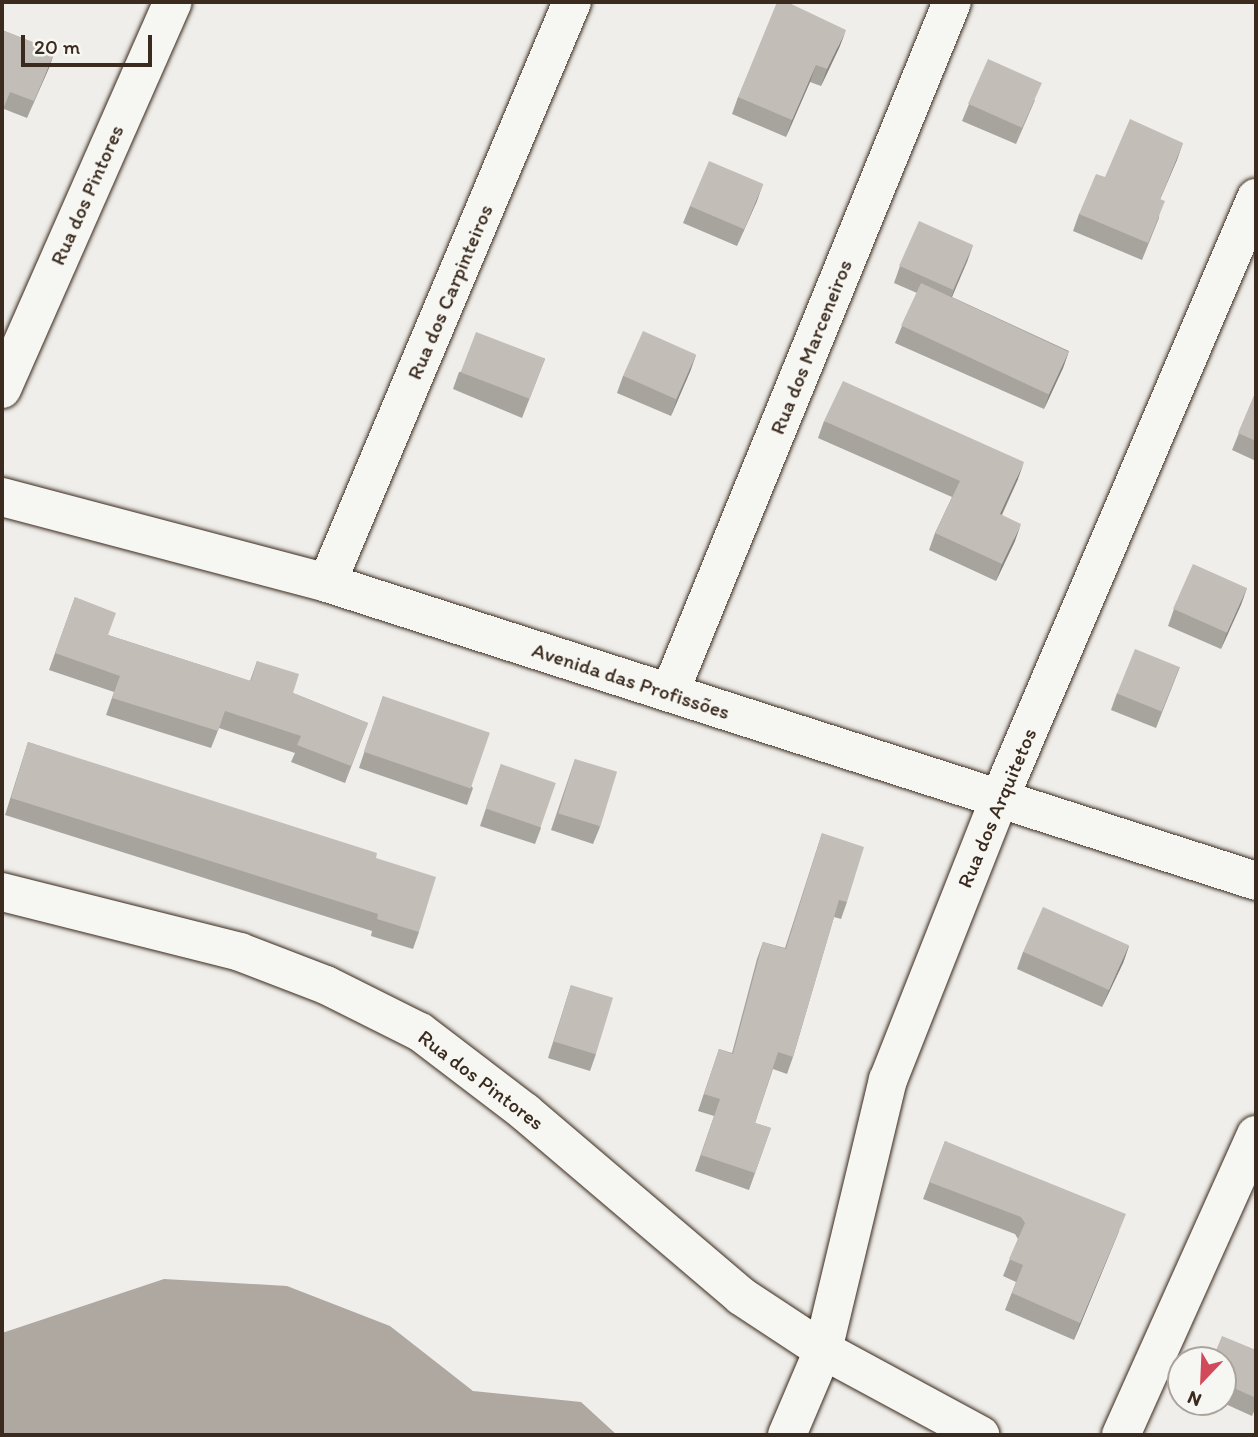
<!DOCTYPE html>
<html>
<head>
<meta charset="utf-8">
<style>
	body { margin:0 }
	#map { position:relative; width:1258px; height:1437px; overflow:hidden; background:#efeeea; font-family:Itim,sans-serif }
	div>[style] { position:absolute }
	.water>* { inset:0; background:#afa8a1 }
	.roads { filter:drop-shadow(0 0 2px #3b2a1e) drop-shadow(0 0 2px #3b2a1e) }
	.street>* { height:38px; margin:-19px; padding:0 19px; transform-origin:19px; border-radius:19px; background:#f6f6f2 }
	.wall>* { inset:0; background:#a7a39d }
	.shaded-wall>* { inset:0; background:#888480 }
	.building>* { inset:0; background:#c2bdb7; transform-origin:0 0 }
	span { translate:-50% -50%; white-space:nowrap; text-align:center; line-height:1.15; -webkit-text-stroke:7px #f6f6f2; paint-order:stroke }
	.street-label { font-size:21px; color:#3b2a1e }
	.frame { position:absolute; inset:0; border:4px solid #3b2a1e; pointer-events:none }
	.north { position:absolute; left:1167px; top:1346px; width:70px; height:70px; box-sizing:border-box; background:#f6f6f2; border:2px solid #aba49d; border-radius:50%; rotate:203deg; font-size:19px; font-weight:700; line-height:28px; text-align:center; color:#3b2a1e }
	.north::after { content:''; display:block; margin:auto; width:24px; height:32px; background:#d1495b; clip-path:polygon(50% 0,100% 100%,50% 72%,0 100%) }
	.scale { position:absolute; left:21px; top:35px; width:131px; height:32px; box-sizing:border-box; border:4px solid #3b2a1e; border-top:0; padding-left:9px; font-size:21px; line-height:24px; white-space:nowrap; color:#3b2a1e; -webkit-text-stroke:5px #f6f6f2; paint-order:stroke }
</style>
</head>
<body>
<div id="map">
	<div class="water">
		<div style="clip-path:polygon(164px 1279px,287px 1286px,390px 1326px,473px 1391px,581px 1402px,617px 1435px,2px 1435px,2px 1333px)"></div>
	</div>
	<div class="roads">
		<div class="street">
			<div style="left:2px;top:389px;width:423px;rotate:-66.2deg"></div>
			<div style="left:2px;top:497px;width:336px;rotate:14.8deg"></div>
			<div style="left:327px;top:583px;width:976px;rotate:17.78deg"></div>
			<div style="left:327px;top:583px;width:631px;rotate:-67.14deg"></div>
			<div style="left:670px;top:692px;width:745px;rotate:-67.77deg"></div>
			<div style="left:2px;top:892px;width:245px;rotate:14.1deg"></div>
			<div style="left:240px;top:952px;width:92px;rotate:21deg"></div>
			<div style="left:326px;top:985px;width:105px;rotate:26.6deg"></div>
			<div style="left:420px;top:1032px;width:132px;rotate:37.3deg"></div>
			<div style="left:525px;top:1112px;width:284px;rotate:40.4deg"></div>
			<div style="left:741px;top:1296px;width:98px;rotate:33.4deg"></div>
			<div style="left:823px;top:1350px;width:179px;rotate:28.4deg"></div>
			<div style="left:787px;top:1435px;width:92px;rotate:-67deg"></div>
			<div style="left:823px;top:1350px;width:278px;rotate:-76.5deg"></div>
			<div style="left:888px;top:1080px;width:299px;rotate:-68.4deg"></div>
			<div style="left:998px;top:802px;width:657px;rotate:-66.87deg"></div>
			<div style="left:1121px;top:1435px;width:329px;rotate:-65.8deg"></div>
		</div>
	</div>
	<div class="wall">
		<div style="clip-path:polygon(2px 30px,55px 51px,27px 118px,4px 109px,2px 115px)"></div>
		<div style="clip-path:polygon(840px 46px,821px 86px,810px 82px,786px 137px,732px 114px,738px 97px)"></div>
		<div style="clip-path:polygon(1035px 100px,1016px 144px,962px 121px,969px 104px)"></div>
		<div style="clip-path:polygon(1183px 143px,1160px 199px,1159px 218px,1142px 260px,1073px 231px,1079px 214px,1105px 177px)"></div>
		<div style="clip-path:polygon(763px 184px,737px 246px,683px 223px,690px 206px)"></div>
		<div style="clip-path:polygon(973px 245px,952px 297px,1069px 351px,1063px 368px,1044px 409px,895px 343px,902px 326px,917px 293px,894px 283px,900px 266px)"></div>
		<div style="clip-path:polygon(696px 355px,671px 416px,617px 393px,623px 376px)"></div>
		<div style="clip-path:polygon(545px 359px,522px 418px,453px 389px,459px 372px)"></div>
		<div style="clip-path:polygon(1256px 391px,1256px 461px,1232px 450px)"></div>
		<div style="clip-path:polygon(824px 421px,1018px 479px,1002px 515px,1015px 541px,996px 581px,929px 550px,935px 533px,952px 497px,818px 438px)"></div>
		<div style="clip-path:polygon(1247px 588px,1221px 649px,1168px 626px,1174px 609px)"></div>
		<div style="clip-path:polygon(75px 597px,108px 635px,250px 681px,257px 661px,293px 693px,368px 723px,345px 783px,291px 762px,295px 753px,219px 728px,211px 748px,106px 715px,114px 692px,49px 670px)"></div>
		<div style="clip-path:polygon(1180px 667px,1156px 728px,1111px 710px,1117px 693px)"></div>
		<div style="clip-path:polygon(383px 696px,473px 788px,467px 805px,359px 768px)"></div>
		<div style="clip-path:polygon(28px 742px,376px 858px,419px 932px,413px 949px,371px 936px,372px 931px,5px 815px)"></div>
		<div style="clip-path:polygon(575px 759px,600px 827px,593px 844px,551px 830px)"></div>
		<div style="clip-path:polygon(501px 764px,541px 828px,535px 844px,480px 826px)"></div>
		<div style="clip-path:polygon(822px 833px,847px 902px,841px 919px,834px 917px,793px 1057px,787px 1074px,773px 1069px,755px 1123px,771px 1128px,749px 1190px,695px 1171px,714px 1116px,698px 1111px,719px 1049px,732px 1053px,757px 959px,763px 942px,785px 948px)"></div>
		<div style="clip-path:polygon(1129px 946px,1123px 963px,1102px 1007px,1017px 969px,1023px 952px)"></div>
		<div style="clip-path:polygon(571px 985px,596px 1054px,590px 1071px,548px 1058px)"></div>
		<div style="clip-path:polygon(945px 1141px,1119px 1231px,1074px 1340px,1005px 1310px,1016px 1282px,1003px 1276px,1018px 1239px,1015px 1234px,923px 1199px)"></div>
		<div style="clip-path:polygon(1256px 1350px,1256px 1407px,1252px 1416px,1221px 1402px,1223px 1402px,1223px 1360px)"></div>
	</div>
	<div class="shaded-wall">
		<div style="clip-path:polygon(846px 30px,840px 46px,821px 86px,827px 69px)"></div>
		<div style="clip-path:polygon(55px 51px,49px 68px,27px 118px,34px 101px)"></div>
		<div style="clip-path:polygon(816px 65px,810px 82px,786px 137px,792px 120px)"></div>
		<div style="clip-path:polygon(1183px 143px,1177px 160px,1153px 216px,1160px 199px)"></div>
		<div style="clip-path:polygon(763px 184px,757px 201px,737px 246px,744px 229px)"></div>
		<div style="clip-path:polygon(973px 245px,967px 262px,948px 306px,954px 290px)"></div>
		<div style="clip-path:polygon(1069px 351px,1063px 368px,1044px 409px,1050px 392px)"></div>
		<div style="clip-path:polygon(696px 355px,690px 372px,671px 416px,677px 399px)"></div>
		<div style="clip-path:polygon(1024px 462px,1018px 479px,994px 531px,1000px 514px)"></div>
		<div style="clip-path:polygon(1021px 524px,1015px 541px,996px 581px,1002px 564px)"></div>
		<div style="clip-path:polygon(1247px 588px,1241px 605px,1221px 649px,1227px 632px)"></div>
		<div style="clip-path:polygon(1129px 946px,1123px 963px,1102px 1007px,1109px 990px)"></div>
		<div style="clip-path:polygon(1126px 1214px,1119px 1231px,1074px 1340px,1080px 1323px)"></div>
	</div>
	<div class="building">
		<div style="clip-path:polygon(777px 2px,787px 2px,846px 30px,827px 69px,816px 65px,792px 120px,738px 97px)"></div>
		<div style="clip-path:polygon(2px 30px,55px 51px,34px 101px,10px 92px,2px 112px)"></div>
		<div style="left:988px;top:59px;width:59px;height:49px;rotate:24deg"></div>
		<div style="clip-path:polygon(1130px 119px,1183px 143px,1160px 199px,1165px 201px,1148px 243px,1079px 214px,1096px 174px,1105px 177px)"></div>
		<div style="left:709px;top:161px;width:59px;height:49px;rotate:23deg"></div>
		<div style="left:919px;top:221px;width:59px;height:49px;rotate:24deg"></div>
		<div style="left:921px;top:283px;width:163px;height:47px;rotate:25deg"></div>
		<div style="left:643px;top:331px;width:58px;height:49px;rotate:24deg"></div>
		<div style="left:476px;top:332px;width:74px;height:43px;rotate:21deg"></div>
		<div style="clip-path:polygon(843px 381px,1024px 462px,1000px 514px,1021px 524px,1002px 564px,935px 533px,960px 481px,824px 421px)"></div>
		<div style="clip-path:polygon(1256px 391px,1256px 441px,1238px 433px)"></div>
		<div style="left:1193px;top:564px;width:59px;height:49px;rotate:24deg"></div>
		<div style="clip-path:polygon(75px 597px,116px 613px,108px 635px,251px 681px,257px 661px,299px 674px,293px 693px,368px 723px,351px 766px,297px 745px,301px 736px,225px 711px,218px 731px,112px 698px,120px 676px,55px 653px)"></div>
		<div style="left:1135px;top:649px;width:48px;height:48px;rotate:22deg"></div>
		<div style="left:383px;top:696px;width:113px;height:59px;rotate:19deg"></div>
		<div style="clip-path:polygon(28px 742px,377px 853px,376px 858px,436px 877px,419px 932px,377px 919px,378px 914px,11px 798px)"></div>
		<div style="left:575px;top:759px;width:44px;height:57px;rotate:17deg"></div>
		<div style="left:501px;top:764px;width:58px;height:47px;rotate:19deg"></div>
		<div style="clip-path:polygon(822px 833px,864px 847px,847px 902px,839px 900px,793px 1057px,778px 1052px,755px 1123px,771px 1128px,755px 1173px,701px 1155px,720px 1099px,704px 1094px,719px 1049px,733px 1054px,763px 942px,786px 949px)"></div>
		<div style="left:1043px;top:907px;width:94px;height:49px;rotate:24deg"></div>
		<div style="left:571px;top:985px;width:44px;height:59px;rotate:17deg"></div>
		<div style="clip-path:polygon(945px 1141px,1126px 1214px,1080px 1323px,1012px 1293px,1023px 1265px,1009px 1259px,1025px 1223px,1021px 1217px,929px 1182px)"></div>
		<div style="clip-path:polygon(1222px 1336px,1256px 1350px,1256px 1398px,1223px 1383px,1223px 1360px,1212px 1360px)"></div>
	</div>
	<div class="street-label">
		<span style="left:87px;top:195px;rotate:-66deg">Rua dos Pintores</span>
		<span style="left:450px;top:292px;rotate:-67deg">Rua dos Carpinteiros</span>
		<span style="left:811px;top:347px;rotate:-68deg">Rua dos Marceneiros</span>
		<span style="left:631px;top:681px;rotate:18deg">Avenida das Profissões</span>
		<span style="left:997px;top:808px;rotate:-67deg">Rua dos Arquitetos</span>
		<span style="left:481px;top:1080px;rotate:37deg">Rua dos Pintores</span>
	</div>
	<div class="frame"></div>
	<div class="north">N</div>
	<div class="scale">20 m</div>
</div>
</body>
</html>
